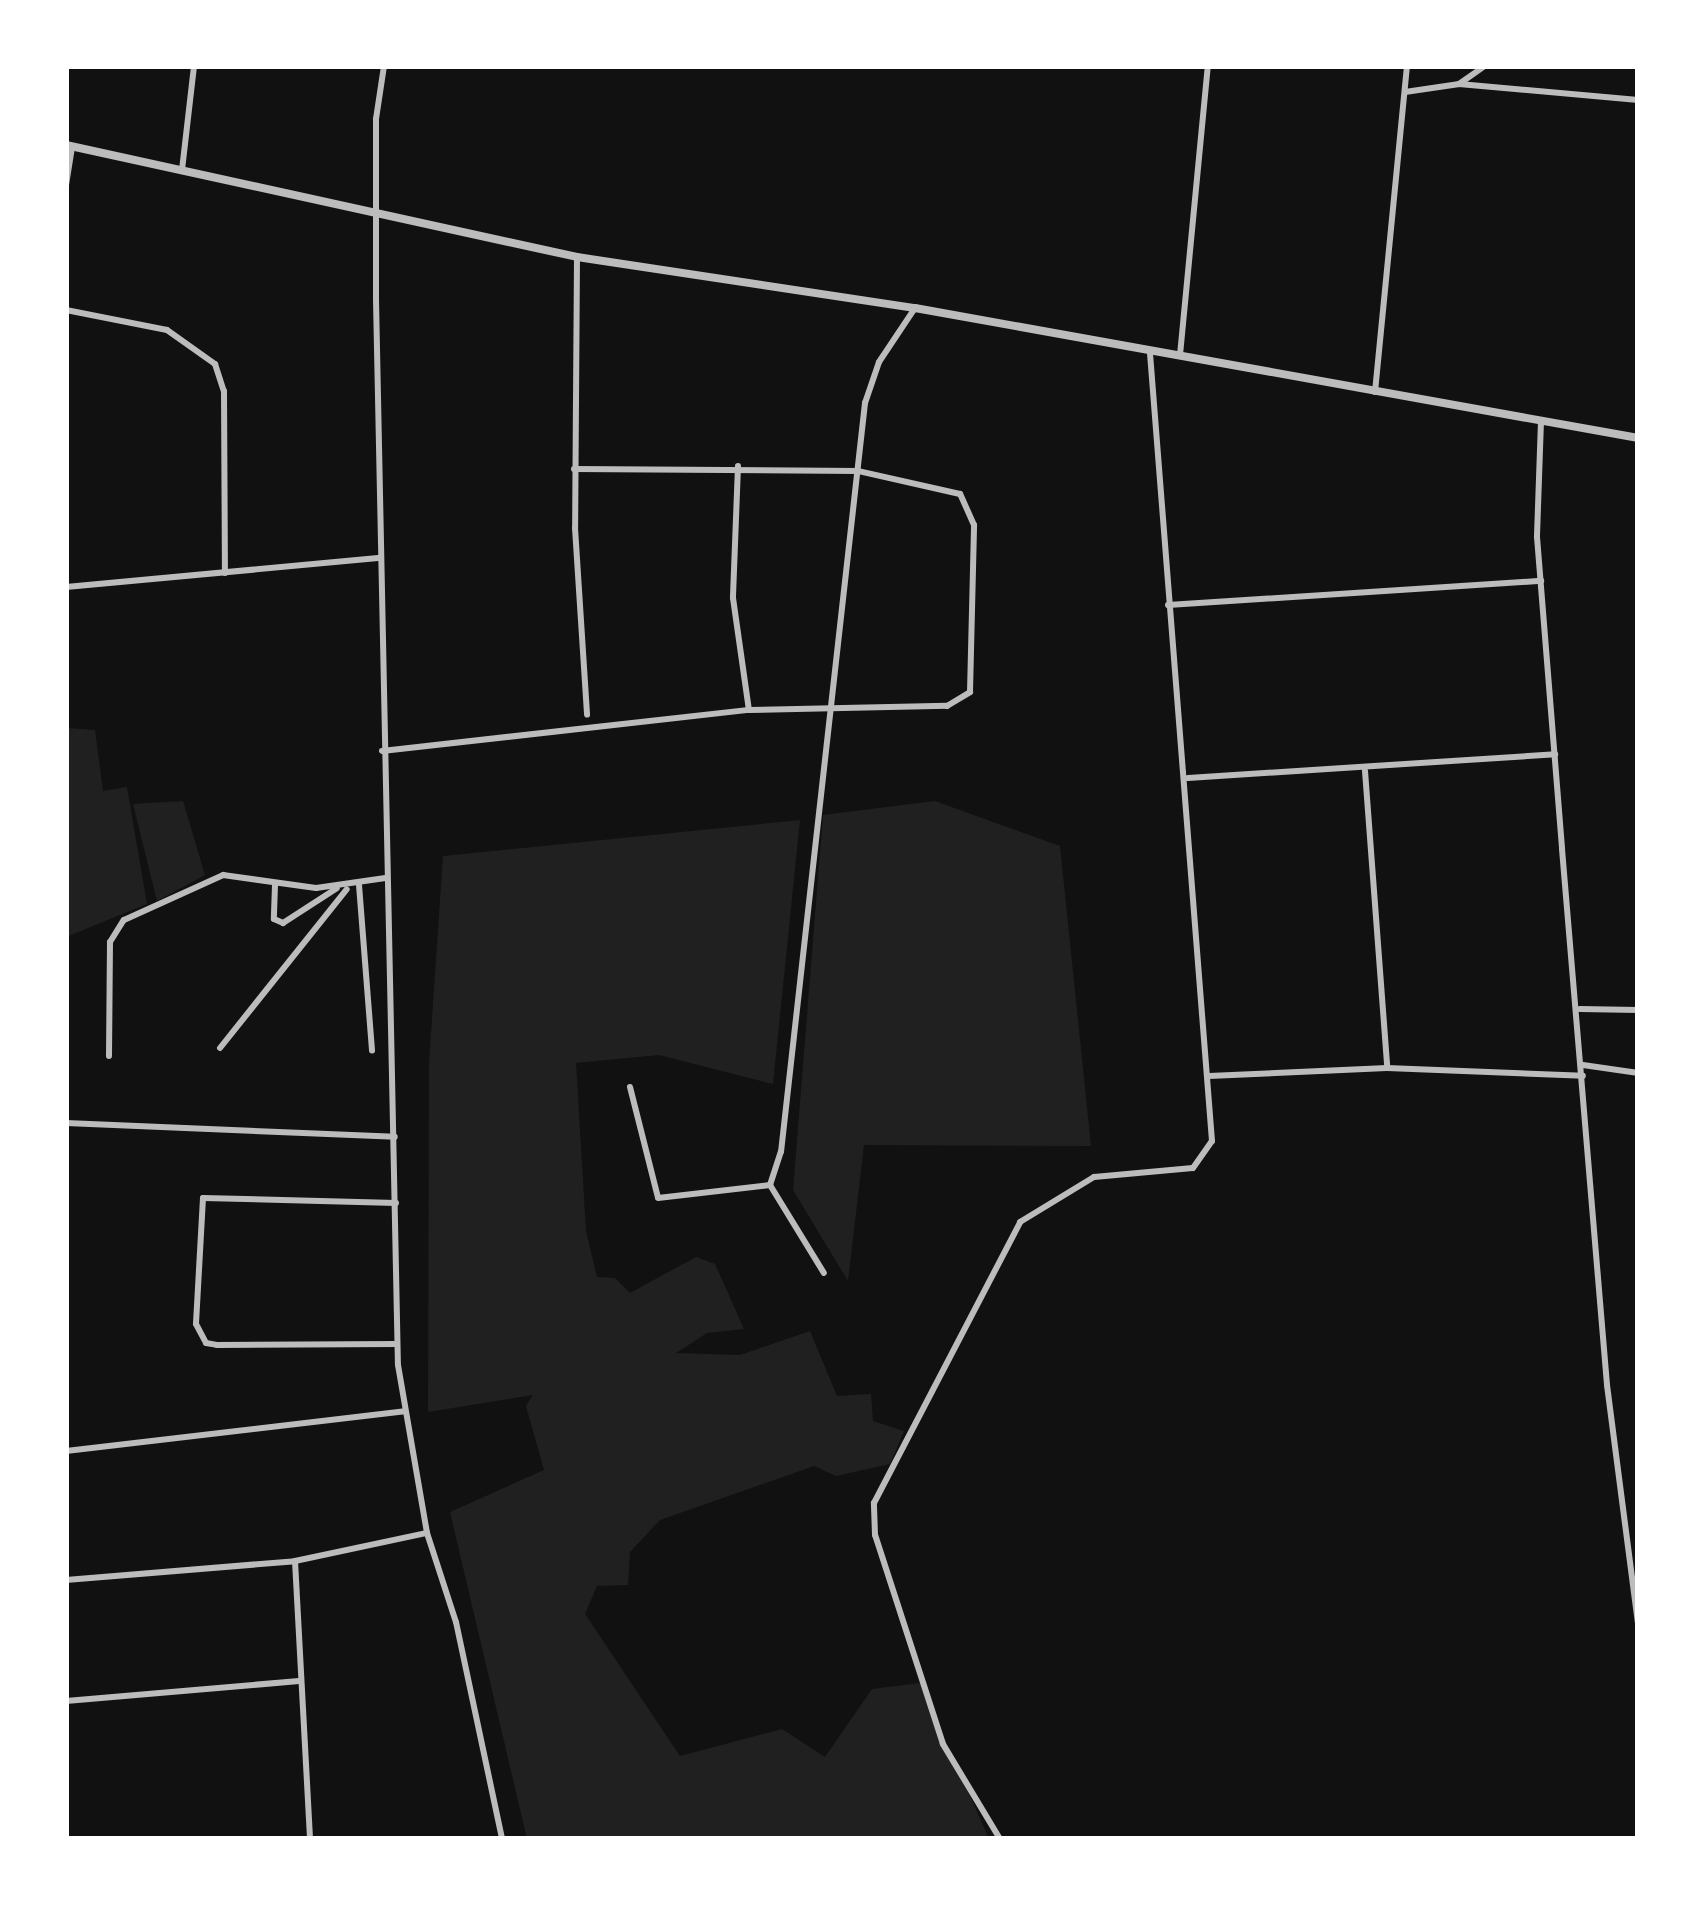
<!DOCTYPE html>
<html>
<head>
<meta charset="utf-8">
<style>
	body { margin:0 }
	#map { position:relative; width:1704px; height:1905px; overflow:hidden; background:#111; font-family:"Fira Sans Condensed",sans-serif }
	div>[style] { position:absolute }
	.green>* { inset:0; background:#202020 }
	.minor>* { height:6px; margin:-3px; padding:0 3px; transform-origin:3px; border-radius:3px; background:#bcbcbc }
	.tertiary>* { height:8px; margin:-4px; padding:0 4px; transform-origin:4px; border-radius:4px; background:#bcbcbc }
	span { translate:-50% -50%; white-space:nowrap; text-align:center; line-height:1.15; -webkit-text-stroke:12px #fff; paint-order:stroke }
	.frame { position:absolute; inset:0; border:69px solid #fff; pointer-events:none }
</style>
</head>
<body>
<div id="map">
	<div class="green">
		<div style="clip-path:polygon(66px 728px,95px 730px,103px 791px,127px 787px,147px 904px,66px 937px)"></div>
		<div style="clip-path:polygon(183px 801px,205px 875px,157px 901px,133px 804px)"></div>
		<div style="clip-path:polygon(935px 801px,1060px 846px,1091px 1146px,864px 1145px,848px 1281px,793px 1190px,823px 815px)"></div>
		<div style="clip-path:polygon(800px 820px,773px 1084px,659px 1055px,576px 1063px,586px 1231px,597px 1277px,615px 1278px,630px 1293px,696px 1257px,715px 1264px,744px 1329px,707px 1333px,676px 1353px,740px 1355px,810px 1331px,837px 1396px,871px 1394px,873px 1421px,904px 1431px,890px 1464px,836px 1476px,814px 1466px,660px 1520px,630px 1552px,628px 1585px,597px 1586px,585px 1614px,680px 1756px,782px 1729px,825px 1757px,872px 1689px,920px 1683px,989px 1839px,527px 1839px,450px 1512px,544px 1470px,526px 1406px,533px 1395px,428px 1412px,429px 1063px,443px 856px)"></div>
	</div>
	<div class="minor">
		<div style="left:384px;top:66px;width:54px;rotate:98.6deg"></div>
		<div style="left:376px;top:119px;width:181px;rotate:90deg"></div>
		<div style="left:376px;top:300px;width:1065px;rotate:88.82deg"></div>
		<div style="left:398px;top:1365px;width:170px;rotate:80.2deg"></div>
		<div style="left:427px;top:1533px;width:94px;rotate:72deg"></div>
		<div style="left:456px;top:1622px;width:222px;rotate:78deg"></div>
		<div style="left:1459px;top:84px;width:32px;rotate:-35deg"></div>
		<div style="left:1405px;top:92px;width:55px;rotate:-8.4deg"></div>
		<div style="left:1459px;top:84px;width:180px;rotate:5.1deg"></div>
		<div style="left:182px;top:170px;width:105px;rotate:-83.4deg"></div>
		<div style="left:66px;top:185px;width:39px;rotate:-81deg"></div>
		<div style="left:577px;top:257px;width:271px;rotate:90.4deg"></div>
		<div style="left:575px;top:528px;width:187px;rotate:86.3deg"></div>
		<div style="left:66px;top:310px;width:103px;rotate:11.2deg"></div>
		<div style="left:167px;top:330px;width:59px;rotate:35.3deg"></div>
		<div style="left:215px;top:364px;width:28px;rotate:72deg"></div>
		<div style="left:224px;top:391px;width:182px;rotate:89.7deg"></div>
		<div style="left:1180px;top:355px;width:290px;rotate:-84.5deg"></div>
		<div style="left:1375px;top:392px;width:328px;rotate:-84.4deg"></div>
		<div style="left:1541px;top:421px;width:116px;rotate:92deg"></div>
		<div style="left:1537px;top:537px;width:313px;rotate:85.4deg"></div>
		<div style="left:1562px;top:849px;width:538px;rotate:85.2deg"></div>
		<div style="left:1607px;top:1385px;width:242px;rotate:82.6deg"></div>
		<div style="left:738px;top:466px;width:132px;rotate:92.2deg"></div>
		<div style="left:733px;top:598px;width:113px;rotate:81.9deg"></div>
		<div style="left:66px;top:587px;width:316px;rotate:-5.3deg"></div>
		<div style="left:1168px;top:605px;width:374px;rotate:-3.7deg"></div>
		<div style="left:382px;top:751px;width:369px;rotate:-6.4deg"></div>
		<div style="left:749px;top:710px;width:198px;rotate:-1.2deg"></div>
		<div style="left:947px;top:706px;width:27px;rotate:-31deg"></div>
		<div style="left:970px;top:692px;width:167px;rotate:-88.6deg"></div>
		<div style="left:974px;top:525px;width:34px;rotate:-114deg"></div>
		<div style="left:960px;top:494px;width:105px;rotate:-167.3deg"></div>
		<div style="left:858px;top:471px;width:284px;rotate:-179.6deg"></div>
		<div style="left:1365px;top:771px;width:297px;rotate:85.7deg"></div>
		<div style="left:1188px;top:778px;width:368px;rotate:-3.7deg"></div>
		<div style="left:275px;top:885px;width:34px;rotate:92deg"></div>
		<div style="left:274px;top:919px;width:10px;rotate:24deg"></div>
		<div style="left:283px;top:923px;width:64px;rotate:-32.9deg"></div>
		<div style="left:359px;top:885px;width:166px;rotate:85.5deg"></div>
		<div style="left:1580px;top:1009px;width:58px;rotate:1deg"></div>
		<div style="left:220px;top:1048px;width:203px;rotate:-51.4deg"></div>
		<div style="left:109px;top:1056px;width:114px;rotate:-89.5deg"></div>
		<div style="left:110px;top:942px;width:26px;rotate:-58deg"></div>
		<div style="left:124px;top:920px;width:109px;rotate:-24.4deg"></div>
		<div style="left:223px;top:875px;width:94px;rotate:8deg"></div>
		<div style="left:316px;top:888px;width:70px;rotate:-8.2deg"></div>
		<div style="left:1583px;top:1065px;width:56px;rotate:8.3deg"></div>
		<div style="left:1209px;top:1076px;width:178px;rotate:-2.6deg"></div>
		<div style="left:1387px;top:1068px;width:196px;rotate:2.3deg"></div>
		<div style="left:630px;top:1087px;width:114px;rotate:75.8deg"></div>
		<div style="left:658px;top:1198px;width:113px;rotate:-6.6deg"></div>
		<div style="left:770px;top:1185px;width:35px;rotate:-72deg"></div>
		<div style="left:781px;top:1152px;width:754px;rotate:-83.6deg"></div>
		<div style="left:865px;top:403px;width:43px;rotate:-71.1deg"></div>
		<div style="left:879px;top:362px;width:65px;rotate:-56.3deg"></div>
		<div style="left:66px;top:1123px;width:329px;rotate:2.4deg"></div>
		<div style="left:770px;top:1185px;width:103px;rotate:58.5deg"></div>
		<div style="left:396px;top:1203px;width:193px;rotate:-178.5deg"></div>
		<div style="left:203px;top:1198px;width:126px;rotate:93.2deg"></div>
		<div style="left:196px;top:1324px;width:21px;rotate:62deg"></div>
		<div style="left:206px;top:1343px;width:11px;rotate:10deg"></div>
		<div style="left:217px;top:1345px;width:180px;rotate:-0.3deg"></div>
		<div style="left:66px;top:1451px;width:341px;rotate:-6.7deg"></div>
		<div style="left:295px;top:1561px;width:278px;rotate:86.9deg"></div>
		<div style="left:66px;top:1580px;width:230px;rotate:-4.7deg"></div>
		<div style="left:295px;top:1561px;width:135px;rotate:-12deg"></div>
		<div style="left:66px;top:1701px;width:234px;rotate:-4.9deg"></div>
		<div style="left:1000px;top:1839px;width:111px;rotate:-121deg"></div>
		<div style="left:943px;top:1744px;width:220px;rotate:-108deg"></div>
		<div style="left:875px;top:1535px;width:32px;rotate:-92deg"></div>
		<div style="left:874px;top:1503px;width:317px;rotate:-62.5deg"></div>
		<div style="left:1020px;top:1222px;width:87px;rotate:-31.3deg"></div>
		<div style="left:1094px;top:1177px;width:99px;rotate:-5.2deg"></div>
		<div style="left:1193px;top:1168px;width:33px;rotate:-55deg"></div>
		<div style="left:1212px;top:1141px;width:790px;rotate:-94.5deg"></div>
	</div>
	<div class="tertiary">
		<div style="left:66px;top:145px;width:523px;rotate:12.36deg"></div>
		<div style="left:577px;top:257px;width:342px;rotate:8.6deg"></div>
		<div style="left:915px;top:308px;width:735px;rotate:10.19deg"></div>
	</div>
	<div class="frame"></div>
</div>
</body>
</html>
